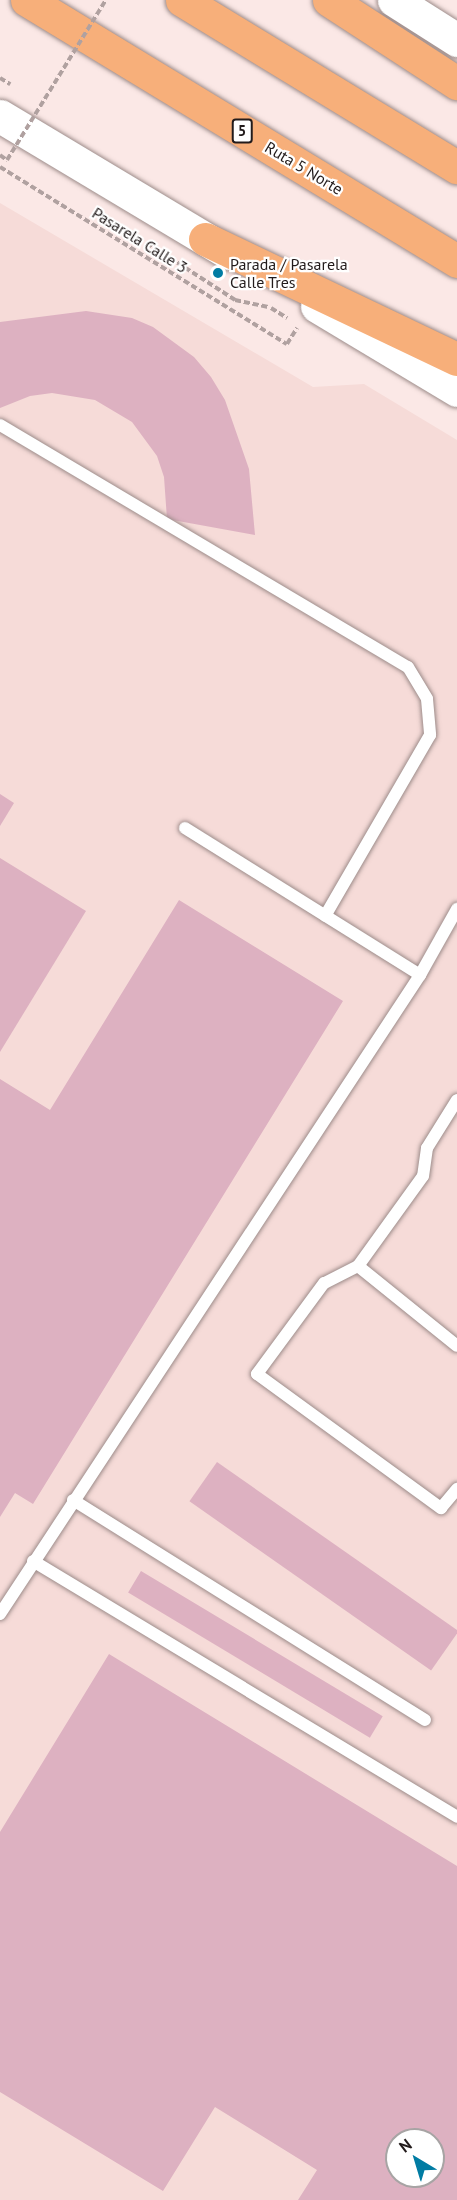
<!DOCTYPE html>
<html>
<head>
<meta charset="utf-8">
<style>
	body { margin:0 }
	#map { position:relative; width:457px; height:2200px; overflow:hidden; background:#fbe8e6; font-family:"PT Sans",sans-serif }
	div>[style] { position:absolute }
	.built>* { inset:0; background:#f6dbd8 }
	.building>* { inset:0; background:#ddb1c1; transform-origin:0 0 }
	.path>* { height:4px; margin-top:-2px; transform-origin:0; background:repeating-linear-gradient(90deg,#b0a1a0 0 6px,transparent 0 9px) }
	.roads { filter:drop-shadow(0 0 2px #9d8c8a) drop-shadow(0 0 2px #9d8c8a) }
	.service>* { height:12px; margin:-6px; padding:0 6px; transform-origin:6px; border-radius:6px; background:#fff }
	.secondary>* { height:33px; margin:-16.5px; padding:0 16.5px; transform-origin:16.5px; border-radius:16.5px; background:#fff }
	.motorway>* { height:33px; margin:-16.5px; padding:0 16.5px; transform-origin:16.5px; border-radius:16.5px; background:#f7af7a }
	.path-bridge>* { height:4px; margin-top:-2px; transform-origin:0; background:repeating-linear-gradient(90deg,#b0a1a0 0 6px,transparent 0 9px) }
	.dots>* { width:16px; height:16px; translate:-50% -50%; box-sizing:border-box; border:3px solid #fff; border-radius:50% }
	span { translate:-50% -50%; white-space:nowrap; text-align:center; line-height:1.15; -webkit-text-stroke:4.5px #fff; paint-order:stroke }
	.shield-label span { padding:2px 4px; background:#fff; border:2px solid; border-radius:4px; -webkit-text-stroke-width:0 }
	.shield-label { font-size:15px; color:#221b1b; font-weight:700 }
	.street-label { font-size:16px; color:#221b1b }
	.poi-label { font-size:16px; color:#221b1b }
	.left { translate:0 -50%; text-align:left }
	.north { position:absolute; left:385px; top:2128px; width:60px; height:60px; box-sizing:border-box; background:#fff; border:2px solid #a7a4a4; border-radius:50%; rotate:322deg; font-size:16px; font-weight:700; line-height:24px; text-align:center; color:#221b1b }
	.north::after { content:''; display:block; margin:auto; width:21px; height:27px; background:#017ca3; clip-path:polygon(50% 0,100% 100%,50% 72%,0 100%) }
</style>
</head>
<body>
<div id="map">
	<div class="built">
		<div style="clip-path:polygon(evenodd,0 203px,313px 387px,364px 384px,457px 440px,457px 2200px,0 2200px,0 203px,397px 2140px,433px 2140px,433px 2176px,397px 2176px,397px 2140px)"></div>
	</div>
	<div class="building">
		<div style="clip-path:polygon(86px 311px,132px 318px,153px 327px,194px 357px,211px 377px,225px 400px,249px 469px,255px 535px,167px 519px,164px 477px,157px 456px,132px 422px,95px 400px,52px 393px,30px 396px,0 408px,0 322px)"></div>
		<div style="clip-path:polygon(0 794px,14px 803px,0 826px)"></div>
		<div style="clip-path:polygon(0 858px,86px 911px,0 1052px)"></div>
		<div style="clip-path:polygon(179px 900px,343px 1001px,33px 1504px,15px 1493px,0 1517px,0 1079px,50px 1110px)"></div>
		<div style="left:217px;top:1462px;width:295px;height:48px;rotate:35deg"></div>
		<div style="left:141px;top:1571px;width:282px;height:25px;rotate:31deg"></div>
		<div style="clip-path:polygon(evenodd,109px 1654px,457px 1866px,457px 2200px,298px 2200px,317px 2170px,215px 2107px,163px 2191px,0 2092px,0 1832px,109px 1654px,397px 2140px,433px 2140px,433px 2176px,397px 2176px,397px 2140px)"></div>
	</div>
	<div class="path">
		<div style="left:0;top:78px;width:12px;rotate:31deg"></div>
		<div style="left:0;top:167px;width:337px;rotate:31.7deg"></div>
		<div style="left:287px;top:344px;width:19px;rotate:-58deg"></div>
		<div style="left:147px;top:243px;width:105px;rotate:32.9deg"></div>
		<div style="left:235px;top:300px;width:34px;rotate:12deg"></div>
		<div style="left:271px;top:308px;width:19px;rotate:32deg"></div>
	</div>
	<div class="roads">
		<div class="service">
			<div style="left:0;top:425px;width:474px;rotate:30.7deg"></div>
			<div style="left:408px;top:667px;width:37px;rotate:59deg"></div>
			<div style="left:427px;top:699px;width:36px;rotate:85deg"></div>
			<div style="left:430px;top:735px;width:209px;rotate:120.1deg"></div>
			<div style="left:185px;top:828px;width:277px;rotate:32deg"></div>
			<div style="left:457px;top:1100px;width:57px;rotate:122deg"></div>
			<div style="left:427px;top:1148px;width:28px;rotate:98deg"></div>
			<div style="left:423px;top:1176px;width:111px;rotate:125.8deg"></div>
			<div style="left:358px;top:1266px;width:38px;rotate:153deg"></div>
			<div style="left:324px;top:1283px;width:113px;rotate:126.4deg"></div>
			<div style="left:257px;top:1374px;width:228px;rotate:36.1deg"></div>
			<div style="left:441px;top:1508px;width:25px;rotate:-50deg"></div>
			<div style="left:358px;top:1266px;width:127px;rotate:38.9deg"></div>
			<div style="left:73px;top:1500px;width:415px;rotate:32deg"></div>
			<div style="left:33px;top:1561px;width:495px;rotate:31.1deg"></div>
			<div style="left:0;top:1614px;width:765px;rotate:-56.68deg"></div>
			<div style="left:420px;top:975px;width:76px;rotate:-60.7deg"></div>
		</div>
		<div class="secondary">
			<div style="left:394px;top:0;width:75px;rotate:32.4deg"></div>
			<div style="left:0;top:116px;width:267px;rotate:30.9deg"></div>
			<div style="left:317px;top:306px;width:163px;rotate:31deg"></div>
		</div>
		<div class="motorway">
			<div style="left:27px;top:0;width:503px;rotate:31.26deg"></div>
			<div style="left:182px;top:0;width:322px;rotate:31.3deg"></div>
			<div style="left:329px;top:0;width:153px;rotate:33deg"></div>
			<div style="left:205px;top:239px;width:279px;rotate:25.5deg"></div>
		</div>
	</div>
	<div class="path-bridge">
		<div style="left:0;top:155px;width:9px;rotate:36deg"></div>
		<div style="left:7px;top:160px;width:188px;rotate:-58.3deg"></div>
	</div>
	<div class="dots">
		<div style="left:218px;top:273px;background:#017ca3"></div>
	</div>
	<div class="shield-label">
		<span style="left:242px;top:131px">5</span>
	</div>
	<div class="street-label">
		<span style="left:304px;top:168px;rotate:31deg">Ruta 5 Norte</span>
		<span style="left:140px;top:240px;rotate:32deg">Pasarela Calle 3</span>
	</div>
	<div class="poi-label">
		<span class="left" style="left:230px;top:273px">Parada / Pasarela<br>Calle Tres</span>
	</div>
	<div class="north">N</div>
</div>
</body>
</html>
